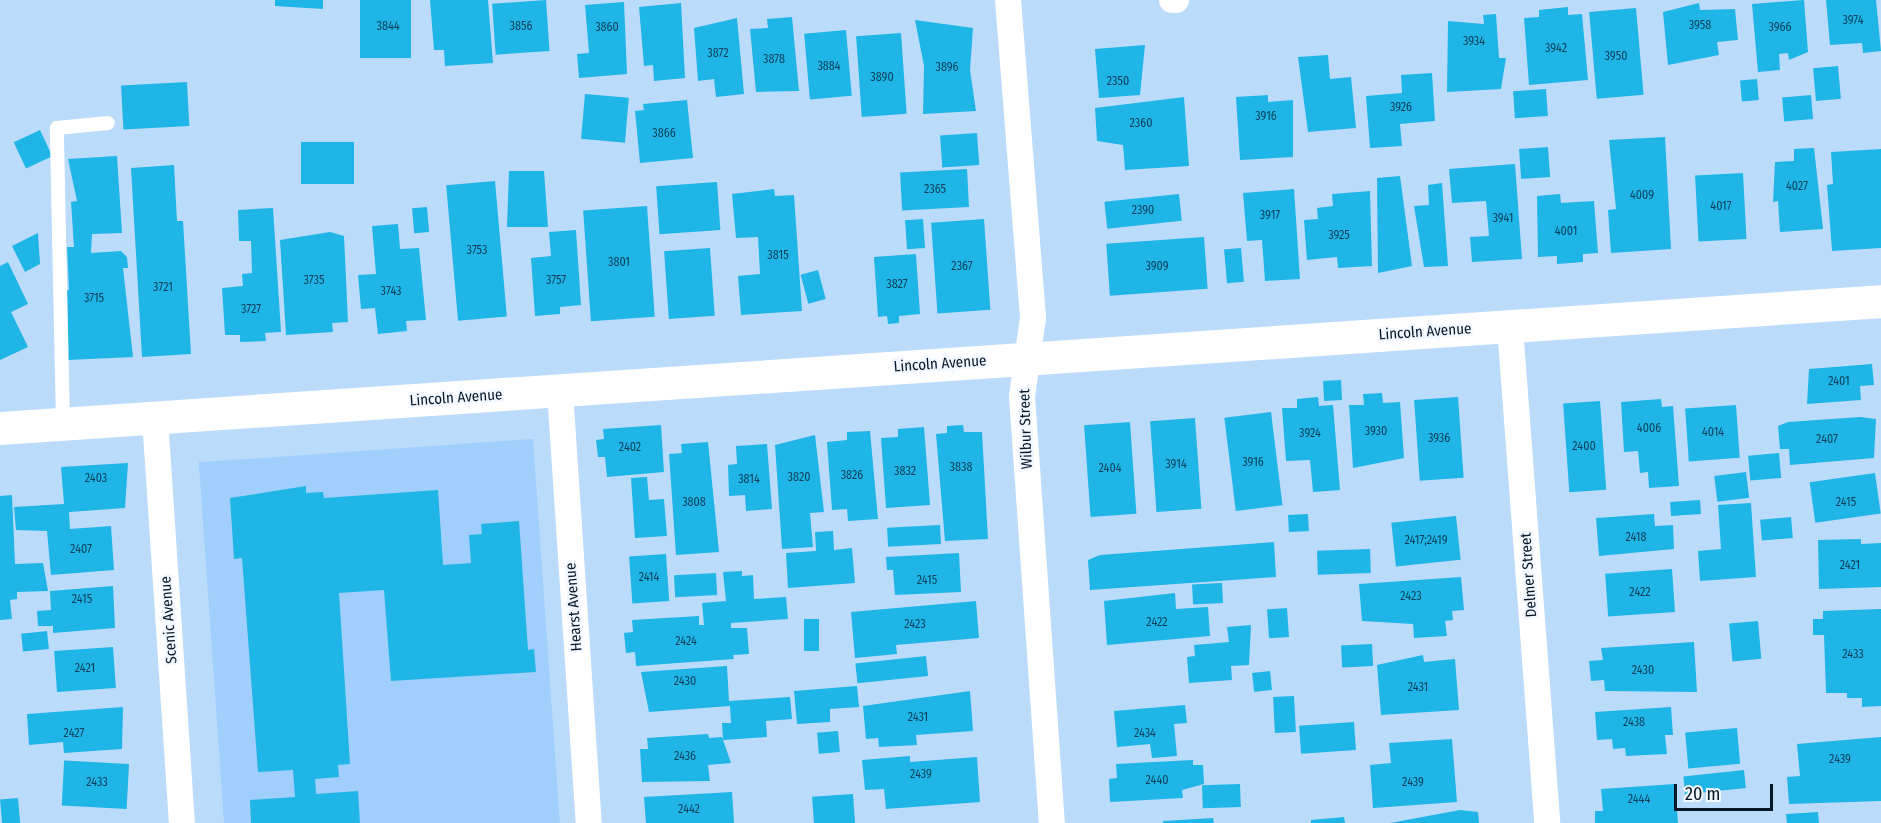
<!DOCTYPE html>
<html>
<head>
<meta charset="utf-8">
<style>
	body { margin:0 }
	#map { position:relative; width:1881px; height:823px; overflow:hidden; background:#bbdbfa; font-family:"Fira Sans Condensed",sans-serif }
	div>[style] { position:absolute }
	.built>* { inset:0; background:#a0cffd; transform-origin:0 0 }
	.building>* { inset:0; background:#1fb5e7; transform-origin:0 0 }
	.service>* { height:14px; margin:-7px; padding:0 7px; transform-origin:7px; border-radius:7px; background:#fff }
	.minor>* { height:26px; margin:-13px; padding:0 13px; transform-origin:13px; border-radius:13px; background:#fff }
	.secondary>* { height:33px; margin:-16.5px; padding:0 16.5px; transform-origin:16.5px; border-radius:16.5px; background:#fff }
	span { translate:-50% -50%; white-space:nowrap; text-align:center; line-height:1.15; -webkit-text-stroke:5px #f3f8fe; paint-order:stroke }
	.number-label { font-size:12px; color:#0b3f59 }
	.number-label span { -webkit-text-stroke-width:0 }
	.street-label { font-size:15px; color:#04182a }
	.scale { position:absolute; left:1674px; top:784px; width:99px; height:27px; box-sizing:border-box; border:3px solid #04182a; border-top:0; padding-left:8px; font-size:18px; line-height:21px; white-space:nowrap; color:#04182a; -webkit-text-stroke:4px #f3f8fe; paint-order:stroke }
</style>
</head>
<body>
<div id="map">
	<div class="built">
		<div style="left:533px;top:439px;width:385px;height:335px;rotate:86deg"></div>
	</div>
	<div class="building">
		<div style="clip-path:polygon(275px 0,323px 0,323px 9px,275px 6px)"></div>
		<div style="left:360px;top:0;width:51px;height:58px"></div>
		<div style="clip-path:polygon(430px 0,488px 0,493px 63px,445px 66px,444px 50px,434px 50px)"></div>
		<div style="left:546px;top:0;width:51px;height:54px;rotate:86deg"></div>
		<div style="clip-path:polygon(1804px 0,1808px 52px,1789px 60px,1788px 53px,1779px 54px,1780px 70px,1758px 72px,1752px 4px)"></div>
		<div style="clip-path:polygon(1826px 0,1876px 0,1881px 51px,1863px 53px,1862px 43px,1830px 45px)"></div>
		<div style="clip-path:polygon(624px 2px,627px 74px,579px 78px,577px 54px,589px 53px,585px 5px)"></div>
		<div style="clip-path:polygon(681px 3px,685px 78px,654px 81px,653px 65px,644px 66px,639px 7px)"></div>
		<div style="clip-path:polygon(1699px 3px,1700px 10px,1735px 9px,1738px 40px,1717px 42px,1719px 55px,1668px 65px,1663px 12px)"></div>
		<div style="clip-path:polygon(1568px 7px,1568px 15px,1582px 14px,1588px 80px,1529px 85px,1524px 18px,1539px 17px,1539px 10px)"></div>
		<div style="left:1636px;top:8px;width:87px;height:47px;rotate:85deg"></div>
		<div style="clip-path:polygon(1496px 14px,1499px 58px,1506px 58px,1501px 89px,1447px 92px,1448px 21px,1484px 24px,1483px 15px)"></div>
		<div style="clip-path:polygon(792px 17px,799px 91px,756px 92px,750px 29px,768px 28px,767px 19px)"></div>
		<div style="clip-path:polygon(737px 18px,744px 94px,716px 97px,714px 79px,698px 81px,694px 28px)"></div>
		<div style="clip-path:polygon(915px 20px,973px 28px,970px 70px,976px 111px,923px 114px,924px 66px)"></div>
		<div style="left:846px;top:30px;width:66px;height:42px;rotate:85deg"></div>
		<div style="left:901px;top:33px;width:81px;height:45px;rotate:86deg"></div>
		<div style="clip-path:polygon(1145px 45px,1140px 95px,1099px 98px,1095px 49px)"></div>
		<div style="clip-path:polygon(1328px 55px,1330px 79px,1351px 77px,1356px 128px,1308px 132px,1298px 57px)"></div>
		<div style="left:1838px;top:66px;width:33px;height:25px;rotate:85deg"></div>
		<div style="clip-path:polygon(1432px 73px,1435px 121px,1400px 124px,1402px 146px,1370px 148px,1366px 96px,1402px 93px,1401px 75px)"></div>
		<div style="left:1757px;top:79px;width:21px;height:17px;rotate:85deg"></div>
		<div style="left:187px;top:82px;width:44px;height:66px;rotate:87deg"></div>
		<div style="left:1546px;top:89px;width:27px;height:33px;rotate:86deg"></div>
		<div style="left:585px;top:94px;width:44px;height:45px;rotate:5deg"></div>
		<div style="clip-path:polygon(1268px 95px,1268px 102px,1293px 100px,1293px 157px,1240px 160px,1236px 97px)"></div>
		<div style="left:1811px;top:95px;width:24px;height:29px;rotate:85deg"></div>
		<div style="clip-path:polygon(1184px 97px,1189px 166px,1125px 170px,1123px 145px,1097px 141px,1095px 108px)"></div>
		<div style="clip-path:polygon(687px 100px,693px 158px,640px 163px,635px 111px,644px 110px,643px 104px)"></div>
		<div style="left:40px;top:130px;width:29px;height:29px;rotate:65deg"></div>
		<div style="left:977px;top:133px;width:32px;height:37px;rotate:86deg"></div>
		<div style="clip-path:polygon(1665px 137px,1671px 249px,1611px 253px,1608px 210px,1616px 209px,1609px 140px)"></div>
		<div style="left:301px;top:142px;width:53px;height:42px"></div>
		<div style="left:1548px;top:147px;width:30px;height:29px;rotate:86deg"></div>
		<div style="clip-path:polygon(1814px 148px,1823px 229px,1780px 232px,1778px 201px,1773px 202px,1775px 162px,1794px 161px,1794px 149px)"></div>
		<div style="clip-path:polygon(1881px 149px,1881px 248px,1832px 251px,1827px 185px,1833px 184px,1831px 152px)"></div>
		<div style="clip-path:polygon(117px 156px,122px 233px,92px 234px,91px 253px,121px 251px,127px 257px,128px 268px,123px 268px,133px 357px,68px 360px,64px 291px,69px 290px,67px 247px,74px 247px,71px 202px,77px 201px,68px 159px)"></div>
		<div style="clip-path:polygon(1515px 164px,1522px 259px,1472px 262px,1470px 237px,1489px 236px,1486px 201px,1452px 203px,1449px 169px)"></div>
		<div style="clip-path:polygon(174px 165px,177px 221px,183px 221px,191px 354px,142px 357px,131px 168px)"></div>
		<div style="left:967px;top:169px;width:38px;height:67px;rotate:87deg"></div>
		<div style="clip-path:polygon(509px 171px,544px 171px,548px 227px,507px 227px)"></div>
		<div style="left:1743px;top:173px;width:66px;height:48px;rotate:87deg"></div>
		<div style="clip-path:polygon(1400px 176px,1412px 266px,1378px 273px,1377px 178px)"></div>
		<div style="left:495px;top:181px;width:136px;height:49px;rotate:85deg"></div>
		<div style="left:717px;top:182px;width:48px;height:61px;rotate:86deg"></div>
		<div style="clip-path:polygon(1442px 183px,1448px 266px,1424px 267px,1414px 206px,1429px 205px,1428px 185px)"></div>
		<div style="clip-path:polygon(774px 189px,775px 196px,794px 195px,802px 311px,741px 315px,738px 276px,760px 274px,758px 237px,736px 238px,732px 194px)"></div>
		<div style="clip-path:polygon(1294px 189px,1300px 279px,1265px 281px,1262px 240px,1247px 241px,1243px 193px)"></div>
		<div style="clip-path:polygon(1370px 191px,1372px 266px,1338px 268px,1337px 257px,1307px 260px,1304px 220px,1318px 219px,1317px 208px,1333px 206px,1332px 194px)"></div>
		<div style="left:1179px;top:194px;width:27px;height:75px;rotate:84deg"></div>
		<div style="clip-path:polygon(1560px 194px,1561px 203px,1594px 201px,1598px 253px,1583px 254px,1583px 262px,1557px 264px,1557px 256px,1538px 257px,1537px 196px)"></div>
		<div style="left:647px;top:206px;width:111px;height:64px;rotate:86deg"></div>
		<div style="left:427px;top:207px;width:25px;height:15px;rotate:85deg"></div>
		<div style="clip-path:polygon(273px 208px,281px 332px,265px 333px,266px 341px,240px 342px,240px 335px,225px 335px,222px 288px,243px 286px,242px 274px,252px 273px,251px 241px,239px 241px,238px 210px)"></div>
		<div style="left:923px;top:219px;width:29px;height:18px;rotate:86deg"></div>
		<div style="left:984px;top:219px;width:91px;height:53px;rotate:86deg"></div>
		<div style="clip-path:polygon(398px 224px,400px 249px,419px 248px,426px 320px,406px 321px,407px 331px,378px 334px,375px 308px,361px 309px,358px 275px,376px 274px,372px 226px)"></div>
		<div style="clip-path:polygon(576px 230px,581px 305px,560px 307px,560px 314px,535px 316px,531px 258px,551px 256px,549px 232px)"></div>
		<div style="clip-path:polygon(330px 232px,344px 236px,348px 322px,332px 323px,333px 332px,286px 335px,280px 240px)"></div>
		<div style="clip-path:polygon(38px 233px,40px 264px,25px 272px,12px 246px)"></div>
		<div style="left:1204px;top:237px;width:52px;height:98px;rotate:86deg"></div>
		<div style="left:710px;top:248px;width:68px;height:46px;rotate:86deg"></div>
		<div style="left:1241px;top:248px;width:34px;height:17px;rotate:85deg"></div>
		<div style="clip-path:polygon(916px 254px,920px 314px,899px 316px,899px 323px,888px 324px,887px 316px,878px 317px,874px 257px)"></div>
		<div style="clip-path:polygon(8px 262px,28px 304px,11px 312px,28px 347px,0 360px,0 266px)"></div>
		<div style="left:818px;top:270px;width:30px;height:18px;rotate:75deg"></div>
		<div style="clip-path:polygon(1872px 364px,1874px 385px,1860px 386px,1861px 400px,1807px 404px,1809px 369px)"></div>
		<div style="left:1341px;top:380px;width:20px;height:18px;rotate:87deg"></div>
		<div style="clip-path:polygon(1382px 393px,1383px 403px,1400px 402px,1404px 458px,1353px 468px,1349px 405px,1364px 405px,1363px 394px)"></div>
		<div style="clip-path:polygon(1318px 397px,1319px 406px,1333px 405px,1340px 490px,1313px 492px,1310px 460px,1286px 461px,1282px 408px,1297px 408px,1297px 399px)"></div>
		<div style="left:1458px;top:397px;width:81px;height:44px;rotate:86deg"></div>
		<div style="clip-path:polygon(1661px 399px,1662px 407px,1673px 406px,1679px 486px,1649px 488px,1648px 472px,1640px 473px,1638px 451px,1624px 452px,1621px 402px)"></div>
		<div style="left:1600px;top:401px;width:89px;height:37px;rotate:86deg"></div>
		<div style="left:1736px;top:405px;width:53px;height:51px;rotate:86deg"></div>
		<div style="left:1271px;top:412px;width:94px;height:47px;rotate:83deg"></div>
		<div style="clip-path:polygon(1860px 417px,1876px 419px,1874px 458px,1790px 465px,1789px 449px,1780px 449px,1778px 426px,1788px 422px)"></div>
		<div style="left:1195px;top:418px;width:91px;height:45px;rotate:86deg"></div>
		<div style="left:1130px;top:422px;width:92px;height:46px;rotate:86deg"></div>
		<div style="clip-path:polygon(661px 425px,664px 472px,607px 477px,605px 457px,598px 457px,596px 440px,604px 439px,603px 429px)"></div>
		<div style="clip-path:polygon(963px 425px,964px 432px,982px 432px,988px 539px,945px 541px,936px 434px,947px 433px,947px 426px)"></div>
		<div style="clip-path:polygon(924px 427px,930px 505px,886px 508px,881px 438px,898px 437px,898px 429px)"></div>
		<div style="clip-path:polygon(870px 431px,878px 519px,848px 521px,847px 509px,832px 510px,827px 442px,847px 440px,847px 432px)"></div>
		<div style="clip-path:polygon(815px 435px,824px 512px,810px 513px,813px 547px,782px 549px,775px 445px)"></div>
		<div style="clip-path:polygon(708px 442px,719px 552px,676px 555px,669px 454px,682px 453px,681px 444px)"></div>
		<div style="clip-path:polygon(767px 444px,772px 509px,746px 511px,745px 495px,729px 496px,728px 465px,737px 464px,736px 446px)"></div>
		<div style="left:1779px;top:453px;width:25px;height:31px;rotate:85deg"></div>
		<div style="clip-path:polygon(128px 463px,125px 508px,69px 512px,70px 529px,111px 526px,114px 570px,51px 575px,47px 531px,16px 530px,14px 507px,64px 504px,61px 467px)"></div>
		<div style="left:1746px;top:472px;width:26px;height:32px;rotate:83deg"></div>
		<div style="left:1875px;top:473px;width:41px;height:66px;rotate:82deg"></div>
		<div style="clip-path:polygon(647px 477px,649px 500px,664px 499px,667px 536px,635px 538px,631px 478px)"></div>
		<div style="clip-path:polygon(306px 486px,306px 493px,323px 492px,324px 498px,438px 490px,443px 565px,471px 563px,469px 535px,482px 534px,481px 524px,519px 521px,528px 650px,534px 649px,536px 672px,391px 681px,384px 590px,339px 593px,350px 764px,338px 765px,339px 777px,315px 779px,316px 794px,358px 791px,360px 823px,251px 823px,250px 800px,295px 797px,293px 770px,258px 772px,242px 558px,234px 559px,230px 498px)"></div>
		<div style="clip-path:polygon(12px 495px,15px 564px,43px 563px,48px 591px,17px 592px,17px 599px,10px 600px,12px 619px,0 620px,0 496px)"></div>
		<div style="left:1700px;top:500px;width:14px;height:30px;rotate:86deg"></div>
		<div style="clip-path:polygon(1751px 503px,1756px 577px,1700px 581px,1698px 551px,1721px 549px,1718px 505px)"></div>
		<div style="left:1308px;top:514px;width:17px;height:20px;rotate:87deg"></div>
		<div style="clip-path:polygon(1654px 514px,1655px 526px,1673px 525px,1674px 549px,1599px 556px,1596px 518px)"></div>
		<div style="left:1456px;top:516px;width:44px;height:65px;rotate:84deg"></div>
		<div style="left:1791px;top:517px;width:21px;height:31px;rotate:85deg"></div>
		<div style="left:940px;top:525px;width:19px;height:53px;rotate:87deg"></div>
		<div style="clip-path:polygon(833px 531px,834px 550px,852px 548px,855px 583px,788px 588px,786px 553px,816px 551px,815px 532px)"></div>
		<div style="clip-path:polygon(1861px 539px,1861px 544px,1881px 543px,1881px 587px,1819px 589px,1818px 540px)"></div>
		<div style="clip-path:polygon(1274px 542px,1276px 577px,1090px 590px,1088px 560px,1100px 555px)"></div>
		<div style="left:1370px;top:549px;width:24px;height:53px;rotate:88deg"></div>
		<div style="clip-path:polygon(959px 553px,961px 592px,895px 595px,893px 570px,887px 570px,886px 557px)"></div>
		<div style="left:666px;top:554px;width:47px;height:37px;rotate:86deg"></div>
		<div style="left:1672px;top:569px;width:43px;height:67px;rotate:86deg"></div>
		<div style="clip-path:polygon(742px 571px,742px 576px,753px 575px,754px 599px,786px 597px,788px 619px,731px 623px,731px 628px,747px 628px,749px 654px,733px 655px,734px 659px,636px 666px,635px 652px,626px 653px,624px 633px,633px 632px,632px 620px,699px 616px,699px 625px,704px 625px,702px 603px,726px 601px,723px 572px)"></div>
		<div style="left:716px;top:573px;width:22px;height:42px;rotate:87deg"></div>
		<div style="clip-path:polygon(1461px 577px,1464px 610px,1452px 611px,1453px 620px,1445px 621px,1447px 636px,1414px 638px,1413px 624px,1362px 621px,1359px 584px)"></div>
		<div style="left:1222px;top:583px;width:20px;height:30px;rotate:87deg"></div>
		<div style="clip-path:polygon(113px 586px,115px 628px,53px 633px,53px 626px,38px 626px,37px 611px,51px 610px,50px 591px)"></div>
		<div style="clip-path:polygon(1175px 593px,1176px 609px,1208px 607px,1210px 636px,1107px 645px,1104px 601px)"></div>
		<div style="clip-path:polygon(976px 601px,979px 638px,896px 645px,897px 654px,855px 658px,851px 612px)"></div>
		<div style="left:1287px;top:608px;width:29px;height:20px;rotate:86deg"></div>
		<div style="clip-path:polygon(1881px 609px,1881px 706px,1862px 707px,1862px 698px,1847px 698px,1847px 693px,1826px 693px,1824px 635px,1813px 635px,1813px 619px,1823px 619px,1823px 611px)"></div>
		<div style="left:804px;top:619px;width:15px;height:32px"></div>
		<div style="left:1758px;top:621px;width:38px;height:29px;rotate:85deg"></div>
		<div style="clip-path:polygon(1251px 625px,1249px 665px,1231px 666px,1232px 680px,1189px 683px,1187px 657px,1195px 656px,1194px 645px,1229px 642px,1227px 627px)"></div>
		<div style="left:47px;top:631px;width:18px;height:26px;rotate:84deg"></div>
		<div style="clip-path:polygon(1694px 642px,1697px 692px,1605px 691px,1604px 680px,1591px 681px,1589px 661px,1603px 660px,1601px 648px)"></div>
		<div style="left:1372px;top:644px;width:22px;height:31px;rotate:87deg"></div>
		<div style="left:113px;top:647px;width:41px;height:59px;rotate:86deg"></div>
		<div style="clip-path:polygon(1423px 655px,1424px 662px,1455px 659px,1459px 710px,1381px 715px,1377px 665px)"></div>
		<div style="left:926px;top:656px;width:20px;height:71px;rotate:84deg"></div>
		<div style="clip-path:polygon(727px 666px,729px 701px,790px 697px,792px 719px,766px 721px,767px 737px,723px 740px,722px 723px,731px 723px,730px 706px,649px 712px,641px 672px)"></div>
		<div style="left:1270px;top:671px;width:19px;height:18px;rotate:84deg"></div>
		<div style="clip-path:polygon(857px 686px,859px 707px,830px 709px,830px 722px,797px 724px,794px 691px)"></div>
		<div style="clip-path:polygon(970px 691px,973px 731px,916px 735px,917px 745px,879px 747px,878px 738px,866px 739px,863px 706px)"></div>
		<div style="left:1294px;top:696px;width:36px;height:21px;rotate:87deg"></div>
		<div style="clip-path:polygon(1185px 705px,1187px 723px,1174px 724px,1177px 756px,1152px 758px,1150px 744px,1117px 747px,1114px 711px)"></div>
		<div style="clip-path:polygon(123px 707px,122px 749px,64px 753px,63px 742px,29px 745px,27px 714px)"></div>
		<div style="clip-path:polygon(1671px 707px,1673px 735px,1665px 735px,1667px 754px,1626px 756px,1625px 748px,1613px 749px,1612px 739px,1597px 740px,1595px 712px)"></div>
		<div style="left:1354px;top:722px;width:28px;height:55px;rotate:86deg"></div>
		<div style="left:1737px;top:728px;width:36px;height:52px;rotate:85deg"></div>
		<div style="left:838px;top:731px;width:21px;height:21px;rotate:85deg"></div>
		<div style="clip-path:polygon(708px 734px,709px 738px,722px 737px,731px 763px,708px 765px,710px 781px,642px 782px,640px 749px,648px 749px,647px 738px)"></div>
		<div style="clip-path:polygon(1881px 737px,1881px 801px,1789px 804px,1787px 777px,1800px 776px,1797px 744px)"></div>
		<div style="clip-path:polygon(1452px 739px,1457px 802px,1373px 808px,1370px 765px,1391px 763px,1389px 743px)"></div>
		<div style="clip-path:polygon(910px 756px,910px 762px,977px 757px,980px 802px,886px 809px,884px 789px,865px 790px,862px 760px)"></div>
		<div style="clip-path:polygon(1193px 760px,1193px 765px,1203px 765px,1204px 784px,1182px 790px,1183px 798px,1110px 802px,1109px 779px,1117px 778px,1116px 764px)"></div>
		<div style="left:129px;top:764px;width:45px;height:65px;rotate:93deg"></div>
		<div style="left:1744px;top:770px;width:18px;height:61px;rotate:84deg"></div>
		<div style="left:1240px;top:784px;width:23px;height:38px;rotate:88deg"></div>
		<div style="clip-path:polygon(1675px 784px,1678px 823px,1595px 823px,1595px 811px,1603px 811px,1601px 789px)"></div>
		<div style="clip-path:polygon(732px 792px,734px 823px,646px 823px,644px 797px)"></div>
		<div style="left:853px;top:794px;width:29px;height:41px;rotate:86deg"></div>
		<div style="left:18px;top:798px;width:25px;height:18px;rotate:85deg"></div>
		<div style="clip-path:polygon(1460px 810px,1478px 812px,1479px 823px,1390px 823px)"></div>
		<div style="clip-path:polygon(1818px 812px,1819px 823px,1787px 823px,1786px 814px)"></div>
		<div style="clip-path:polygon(1344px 817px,1345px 823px,1311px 823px,1311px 820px)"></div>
		<div style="clip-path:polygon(1213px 818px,1214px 823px,1163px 823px,1163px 821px)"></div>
	</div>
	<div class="service">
		<div style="left:63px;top:424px;width:296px;rotate:-91.2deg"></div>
		<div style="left:57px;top:128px;width:51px;rotate:-5.6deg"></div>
	</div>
	<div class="minor">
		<div style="left:1008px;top:0;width:319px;rotate:85.5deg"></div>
		<div style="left:1033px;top:318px;width:79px;rotate:98deg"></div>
		<div style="left:1022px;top:396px;width:428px;rotate:86deg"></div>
		<div style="left:1172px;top:0;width:4px"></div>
		<div style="left:1510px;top:327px;width:497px;rotate:85.7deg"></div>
		<div style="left:560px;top:391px;width:433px;rotate:86.2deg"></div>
		<div style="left:155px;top:418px;width:406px;rotate:86.2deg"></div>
	</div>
	<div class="secondary">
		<div style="left:0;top:428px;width:1885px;rotate:-3.86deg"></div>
	</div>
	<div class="number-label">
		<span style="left:1853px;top:21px">3974</span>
		<span style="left:1700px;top:26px">3958</span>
		<span style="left:388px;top:27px">3844</span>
		<span style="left:521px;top:27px">3856</span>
		<span style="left:607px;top:28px">3860</span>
		<span style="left:1780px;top:28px">3966</span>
		<span style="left:1474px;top:42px">3934</span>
		<span style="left:1556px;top:49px">3942</span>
		<span style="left:718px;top:54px">3872</span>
		<span style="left:1616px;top:57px">3950</span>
		<span style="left:774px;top:60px">3878</span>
		<span style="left:829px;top:67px">3884</span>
		<span style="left:947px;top:68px">3896</span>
		<span style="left:882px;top:78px">3890</span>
		<span style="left:1118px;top:82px">2350</span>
		<span style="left:1401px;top:108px">3926</span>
		<span style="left:1266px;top:117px">3916</span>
		<span style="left:1141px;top:124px">2360</span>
		<span style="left:664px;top:134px">3866</span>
		<span style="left:1797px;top:187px">4027</span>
		<span style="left:935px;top:190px">2365</span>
		<span style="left:1642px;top:196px">4009</span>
		<span style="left:1721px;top:207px">4017</span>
		<span style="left:1143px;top:211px">2390</span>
		<span style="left:1270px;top:216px">3917</span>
		<span style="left:1503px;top:219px">3941</span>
		<span style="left:1566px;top:232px">4001</span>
		<span style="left:1339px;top:236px">3925</span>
		<span style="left:477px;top:251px">3753</span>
		<span style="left:778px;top:256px">3815</span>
		<span style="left:619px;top:263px">3801</span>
		<span style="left:962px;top:267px">2367</span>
		<span style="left:1157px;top:267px">3909</span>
		<span style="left:314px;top:281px">3735</span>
		<span style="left:556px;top:281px">3757</span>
		<span style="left:897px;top:285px">3827</span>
		<span style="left:163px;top:288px">3721</span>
		<span style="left:391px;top:292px">3743</span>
		<span style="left:94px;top:299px">3715</span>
		<span style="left:251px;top:310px">3727</span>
		<span style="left:1839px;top:382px">2401</span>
		<span style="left:1649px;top:429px">4006</span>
		<span style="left:1376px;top:432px">3930</span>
		<span style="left:1713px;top:433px">4014</span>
		<span style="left:1310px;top:434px">3924</span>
		<span style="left:1439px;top:439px">3936</span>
		<span style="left:1827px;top:440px">2407</span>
		<span style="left:1584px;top:447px">2400</span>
		<span style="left:630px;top:448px">2402</span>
		<span style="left:1253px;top:463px">3916</span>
		<span style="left:1176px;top:465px">3914</span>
		<span style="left:961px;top:468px">3838</span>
		<span style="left:1110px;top:469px">2404</span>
		<span style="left:905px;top:472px">3832</span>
		<span style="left:852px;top:476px">3826</span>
		<span style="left:799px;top:478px">3820</span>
		<span style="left:96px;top:479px">2403</span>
		<span style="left:749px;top:480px">3814</span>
		<span style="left:694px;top:503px">3808</span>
		<span style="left:1846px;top:503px">2415</span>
		<span style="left:1636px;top:538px">2418</span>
		<span style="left:1426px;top:541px">2417;2419</span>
		<span style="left:81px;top:550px">2407</span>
		<span style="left:1850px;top:566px">2421</span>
		<span style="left:649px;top:578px">2414</span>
		<span style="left:927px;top:581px">2415</span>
		<span style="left:1640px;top:593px">2422</span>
		<span style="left:1411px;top:597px">2423</span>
		<span style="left:82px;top:600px">2415</span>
		<span style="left:1157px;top:623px">2422</span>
		<span style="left:915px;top:625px">2423</span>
		<span style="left:686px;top:642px">2424</span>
		<span style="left:1853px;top:655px">2433</span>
		<span style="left:85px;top:669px">2421</span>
		<span style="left:1643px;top:671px">2430</span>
		<span style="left:685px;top:682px">2430</span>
		<span style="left:1418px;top:688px">2431</span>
		<span style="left:918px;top:718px">2431</span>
		<span style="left:1634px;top:723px">2438</span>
		<span style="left:74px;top:734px">2427</span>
		<span style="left:1145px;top:734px">2434</span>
		<span style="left:685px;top:757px">2436</span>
		<span style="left:1840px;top:760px">2439</span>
		<span style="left:921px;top:775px">2439</span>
		<span style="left:1157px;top:781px">2440</span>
		<span style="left:97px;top:783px">2433</span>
		<span style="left:1413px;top:783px">2439</span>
		<span style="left:1639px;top:800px">2444</span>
		<span style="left:689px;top:810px">2442</span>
	</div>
	<div class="street-label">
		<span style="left:1425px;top:332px;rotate:-4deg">Lincoln Avenue</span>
		<span style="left:940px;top:364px;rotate:-4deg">Lincoln Avenue</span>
		<span style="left:456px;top:398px;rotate:-4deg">Lincoln Avenue</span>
		<span style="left:1026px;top:429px;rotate:-92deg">Wilbur Street</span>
		<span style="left:1529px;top:575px;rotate:-94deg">Delmer Street</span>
		<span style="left:574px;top:607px;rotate:-94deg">Hearst Avenue</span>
		<span style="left:169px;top:620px;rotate:-94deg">Scenic Avenue</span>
	</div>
	<div class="scale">20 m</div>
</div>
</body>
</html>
